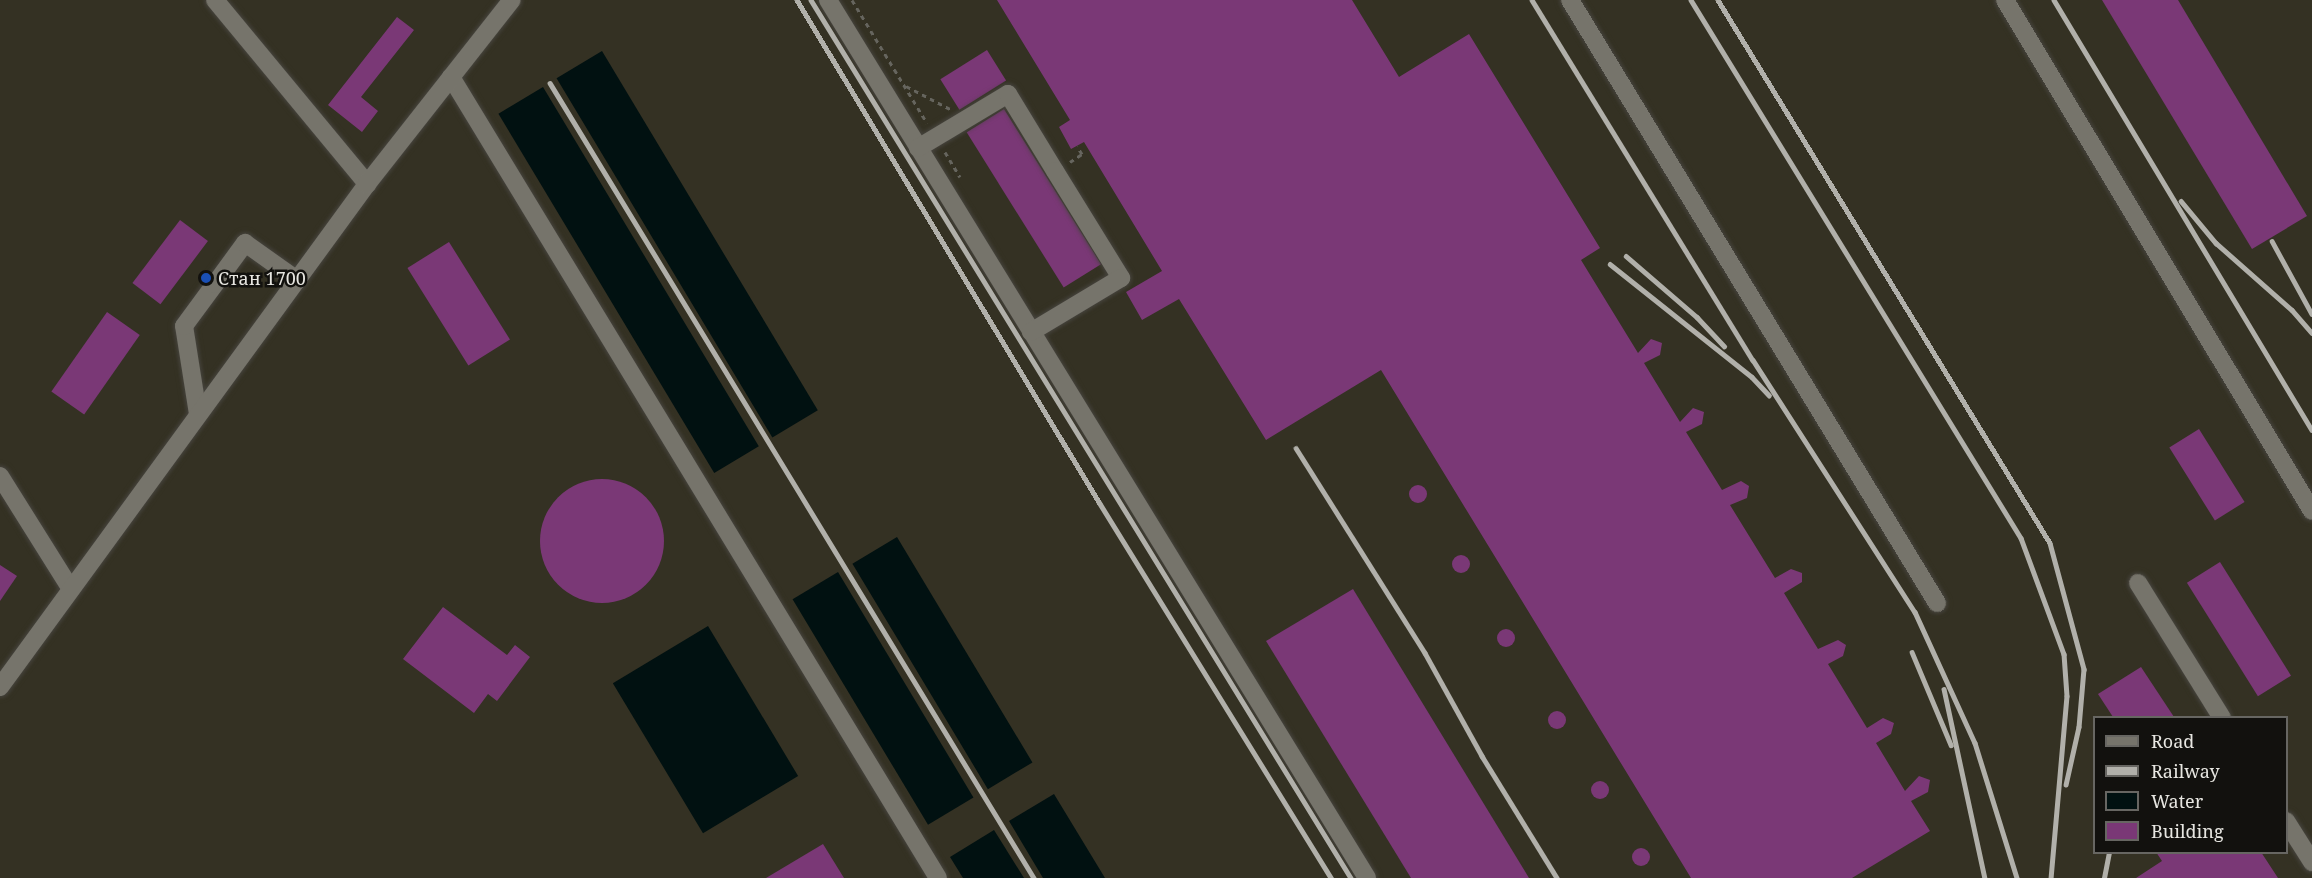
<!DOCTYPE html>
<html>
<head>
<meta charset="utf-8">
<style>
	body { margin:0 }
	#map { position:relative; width:2312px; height:878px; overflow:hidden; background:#2a2921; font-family:"Noto Serif",serif }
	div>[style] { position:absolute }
	.built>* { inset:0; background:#343123 }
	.water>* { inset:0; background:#011111; transform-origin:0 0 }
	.building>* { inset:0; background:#7a3876; transform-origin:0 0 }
	.round { border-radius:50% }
	.path>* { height:3px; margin-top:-1.5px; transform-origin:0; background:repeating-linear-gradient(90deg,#66655e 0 4.5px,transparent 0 9px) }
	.roads { filter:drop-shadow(0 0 2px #46443e) drop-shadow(0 0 2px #46443e) }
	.minor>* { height:18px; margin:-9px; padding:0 9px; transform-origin:9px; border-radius:9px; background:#76746b }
	.rail>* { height:4.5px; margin:-2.25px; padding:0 2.25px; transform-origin:2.25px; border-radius:2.25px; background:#b1b0aa }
	.dots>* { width:16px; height:16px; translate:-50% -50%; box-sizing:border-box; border:3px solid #12110e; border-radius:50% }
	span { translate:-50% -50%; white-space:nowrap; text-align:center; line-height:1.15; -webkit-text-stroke:5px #12110e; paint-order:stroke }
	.poi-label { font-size:18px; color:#e7e6e1 }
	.left { translate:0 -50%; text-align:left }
	.legend { position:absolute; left:2093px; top:716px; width:195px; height:138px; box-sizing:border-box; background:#12110e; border:2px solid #676662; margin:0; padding:8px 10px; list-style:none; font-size:18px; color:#e7e6e1 }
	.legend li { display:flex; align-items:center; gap:12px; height:30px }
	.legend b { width:30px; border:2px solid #676662 }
</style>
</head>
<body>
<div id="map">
	<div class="built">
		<div style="clip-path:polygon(evenodd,0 0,2312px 0,2312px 878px,0 878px,0 0,2094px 718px,2286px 718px,2286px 852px,2094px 852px,2094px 718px)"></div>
	</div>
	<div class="water">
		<div style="left:602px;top:51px;width:419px;height:53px;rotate:59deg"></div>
		<div style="left:543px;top:87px;width:419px;height:52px;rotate:59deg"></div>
		<div style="left:897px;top:537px;width:263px;height:52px;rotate:59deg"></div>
		<div style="left:838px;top:572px;width:263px;height:53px;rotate:59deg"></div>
		<div style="left:708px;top:626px;width:175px;height:111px;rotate:59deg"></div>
		<div style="clip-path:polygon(1054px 794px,1105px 878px,1043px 878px,1009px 821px)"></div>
		<div style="clip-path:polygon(994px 830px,1024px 878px,963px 878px,950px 857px)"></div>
	</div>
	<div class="building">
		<div style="clip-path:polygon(997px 0,1352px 0,1399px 77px,1469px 34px,1600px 248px,1581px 260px,1638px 353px,1651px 339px,1662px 343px,1660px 355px,1644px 363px,1680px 422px,1693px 408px,1704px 412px,1702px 424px,1686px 432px,1722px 490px,1741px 481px,1749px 486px,1747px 498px,1730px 505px,1775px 578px,1791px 569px,1802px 573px,1802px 582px,1784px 593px,1818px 649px,1838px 640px,1846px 645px,1843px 656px,1828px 664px,1867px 728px,1883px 718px,1894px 723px,1891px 734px,1876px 743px,1905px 791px,1919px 776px,1930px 780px,1928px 792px,1911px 801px,1930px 831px,1852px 878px,1691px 878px,1381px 370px,1266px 440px,1179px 299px,1142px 320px,1126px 292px,1162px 271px,1084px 142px,1071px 149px,1059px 127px,1070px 120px)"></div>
		<div style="clip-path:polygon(2102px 0,2178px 0,2307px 216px,2252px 249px)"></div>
		<div style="clip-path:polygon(397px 17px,414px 30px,361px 97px,378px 111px,362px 132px,328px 105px)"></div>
		<div style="left:987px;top:50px;width:36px;height:55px;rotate:58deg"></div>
		<div style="left:1004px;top:109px;width:183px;height:44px;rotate:58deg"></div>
		<div style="left:180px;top:220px;width:35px;height:79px;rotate:37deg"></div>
		<div style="left:449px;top:242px;width:115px;height:49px;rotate:58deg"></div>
		<div style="left:107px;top:312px;width:40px;height:97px;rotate:35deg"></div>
		<div style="left:2199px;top:429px;width:86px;height:35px;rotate:58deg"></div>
		<div class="round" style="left:540px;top:479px;width:124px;height:124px"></div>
		<div class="round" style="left:1409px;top:485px;width:18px;height:18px"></div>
		<div class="round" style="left:1452px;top:555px;width:18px;height:18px"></div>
		<div style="left:2220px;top:562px;width:134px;height:39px;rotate:58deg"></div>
		<div style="clip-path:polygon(0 565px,17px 576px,0 601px)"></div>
		<div style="clip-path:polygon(1353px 589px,1529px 878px,1411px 878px,1266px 641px)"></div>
		<div style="clip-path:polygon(443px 607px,507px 655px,515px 645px,530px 657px,497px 701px,488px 694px,474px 713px,403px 659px)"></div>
		<div class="round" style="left:1497px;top:629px;width:18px;height:18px"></div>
		<div style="clip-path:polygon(2141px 667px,2174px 717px,2113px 717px,2098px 694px)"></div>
		<div class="round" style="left:1548px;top:711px;width:18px;height:18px"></div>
		<div class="round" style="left:1591px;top:781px;width:18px;height:18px"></div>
		<div style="clip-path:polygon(823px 844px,844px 878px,766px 878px)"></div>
		<div class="round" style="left:1632px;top:848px;width:18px;height:18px"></div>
		<div style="clip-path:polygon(2156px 852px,2261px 852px,2278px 878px,2136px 878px,2162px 861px)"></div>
	</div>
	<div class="path">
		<div style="left:852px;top:0;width:144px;rotate:58.6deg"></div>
		<div style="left:906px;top:86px;width:50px;rotate:27.6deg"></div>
		<div style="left:945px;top:152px;width:29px;rotate:59deg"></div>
		<div style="left:1070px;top:162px;width:14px;rotate:-34deg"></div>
		<div style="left:1082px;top:154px;width:9px;rotate:-122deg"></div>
	</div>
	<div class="roads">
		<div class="minor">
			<div style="left:215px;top:0;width:239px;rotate:50.4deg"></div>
			<div style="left:828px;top:0;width:1030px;rotate:58.45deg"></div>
			<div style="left:1570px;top:0;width:706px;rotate:58.67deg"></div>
			<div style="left:2005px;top:0;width:596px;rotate:59deg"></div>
			<div style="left:451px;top:77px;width:937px;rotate:58.7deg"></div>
			<div style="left:918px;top:148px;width:105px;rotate:-31deg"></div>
			<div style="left:1008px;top:94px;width:90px;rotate:58.6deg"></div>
			<div style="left:1055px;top:171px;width:126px;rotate:58.3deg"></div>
			<div style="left:1121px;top:278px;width:105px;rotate:149deg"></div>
			<div style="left:198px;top:414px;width:89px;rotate:-99deg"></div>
			<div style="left:184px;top:326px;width:52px;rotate:-53.6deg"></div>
			<div style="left:215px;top:284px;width:51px;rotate:-53.8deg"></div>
			<div style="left:245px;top:243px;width:64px;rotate:35.4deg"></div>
			<div style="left:0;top:476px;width:133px;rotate:57.9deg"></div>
			<div style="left:2138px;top:583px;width:159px;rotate:58.1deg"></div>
			<div style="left:0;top:687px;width:623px;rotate:-53.88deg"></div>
			<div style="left:367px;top:184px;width:234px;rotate:-51.8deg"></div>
			<div style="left:2286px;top:821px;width:49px;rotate:57.6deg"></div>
		</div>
	</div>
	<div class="rail">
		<div style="left:797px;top:0;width:586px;rotate:58.97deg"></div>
		<div style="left:1099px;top:502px;width:442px;rotate:58.3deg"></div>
		<div style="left:811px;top:0;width:1031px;rotate:58.41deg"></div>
		<div style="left:1532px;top:0;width:422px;rotate:58.5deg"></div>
		<div style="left:1753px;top:360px;width:300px;rotate:57.3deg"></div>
		<div style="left:1915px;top:612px;width:144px;rotate:65.4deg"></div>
		<div style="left:1975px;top:743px;width:141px;rotate:72.7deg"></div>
		<div style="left:1691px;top:0;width:631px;rotate:58.48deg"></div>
		<div style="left:2021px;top:538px;width:124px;rotate:69.7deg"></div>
		<div style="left:2064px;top:654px;width:42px;rotate:85.9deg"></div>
		<div style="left:2067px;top:696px;width:183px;rotate:95deg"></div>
		<div style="left:1718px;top:0;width:636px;rotate:58.56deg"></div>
		<div style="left:2050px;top:543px;width:131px;rotate:74.9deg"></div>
		<div style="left:2084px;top:669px;width:58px;rotate:94.9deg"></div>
		<div style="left:2079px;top:727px;width:59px;rotate:102.6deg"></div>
		<div style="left:2054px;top:0;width:501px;rotate:59.04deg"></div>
		<div style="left:550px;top:83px;width:931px;rotate:58.67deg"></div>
		<div style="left:2181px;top:201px;width:55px;rotate:50.2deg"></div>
		<div style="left:2216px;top:243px;width:101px;rotate:41.4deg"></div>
		<div style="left:2292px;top:310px;width:30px;rotate:49deg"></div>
		<div style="left:2272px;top:241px;width:83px;rotate:61.3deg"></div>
		<div style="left:1626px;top:256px;width:94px;rotate:40.7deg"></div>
		<div style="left:1697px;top:317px;width:40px;rotate:47deg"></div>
		<div style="left:1610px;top:264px;width:181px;rotate:38.5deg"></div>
		<div style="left:1752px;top:377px;width:25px;rotate:47deg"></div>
		<div style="left:1296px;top:448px;width:242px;rotate:57.8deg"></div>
		<div style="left:1425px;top:653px;width:118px;rotate:61deg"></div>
		<div style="left:1482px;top:756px;width:143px;rotate:58.4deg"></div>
		<div style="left:1912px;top:652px;width:101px;rotate:67.2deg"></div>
		<div style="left:1944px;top:689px;width:193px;rotate:77.8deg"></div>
		<div style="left:2104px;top:878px;width:26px;rotate:-79deg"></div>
	</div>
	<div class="dots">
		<div style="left:206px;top:278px;background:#1a4fb4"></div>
	</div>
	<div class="poi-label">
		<span class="left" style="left:218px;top:278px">Стан 1700</span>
	</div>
	<ul class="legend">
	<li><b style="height:8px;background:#76746b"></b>Road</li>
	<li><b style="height:8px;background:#b1b0aa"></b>Railway</li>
	<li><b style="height:16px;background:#011111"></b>Water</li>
	<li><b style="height:16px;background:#7a3876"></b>Building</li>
	</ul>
</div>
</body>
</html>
